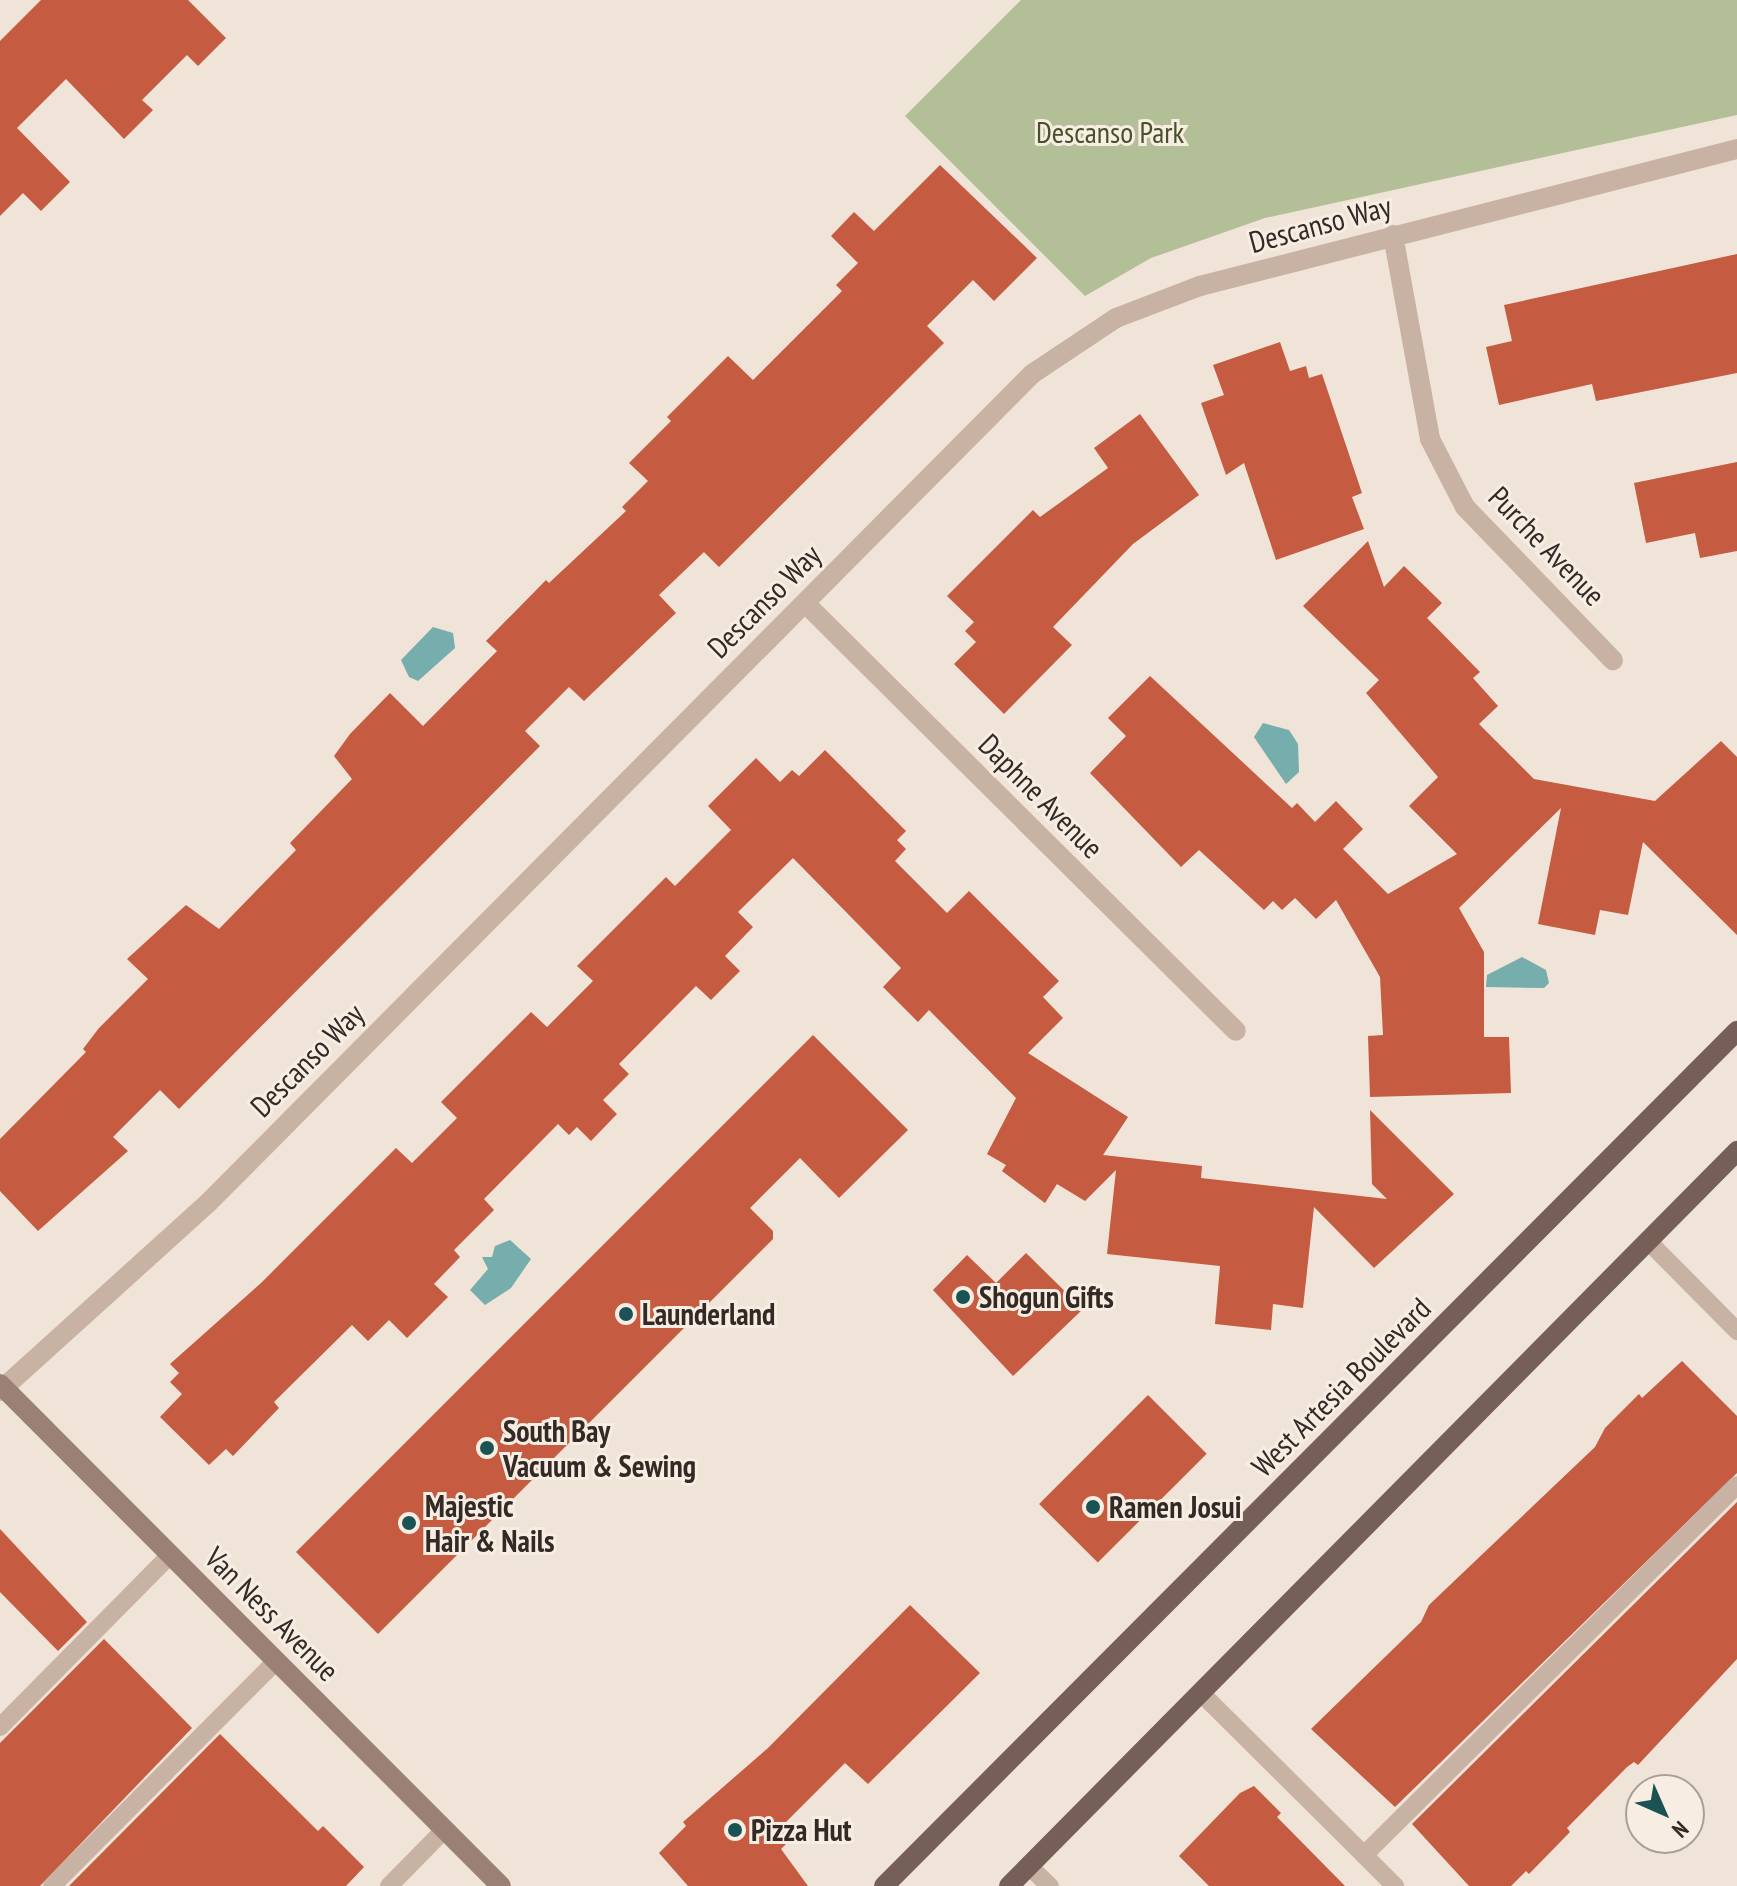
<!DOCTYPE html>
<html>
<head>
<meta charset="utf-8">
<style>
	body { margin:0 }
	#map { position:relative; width:1737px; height:1886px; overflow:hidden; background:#f0e3d7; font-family:"PT Sans Narrow",sans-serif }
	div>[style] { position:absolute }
	.green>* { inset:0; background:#b3bf97 }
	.water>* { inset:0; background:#76adad }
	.building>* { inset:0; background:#c55b40; transform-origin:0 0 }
	.service>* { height:18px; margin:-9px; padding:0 9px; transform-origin:9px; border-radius:9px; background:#c8b2a3 }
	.minor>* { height:20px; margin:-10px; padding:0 10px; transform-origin:10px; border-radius:10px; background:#c8b2a3 }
	.secondary>* { height:20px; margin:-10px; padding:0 10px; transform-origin:10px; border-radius:10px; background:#9b8175 }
	.primary>* { height:20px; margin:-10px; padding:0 10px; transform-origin:10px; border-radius:10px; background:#755f56 }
	.dots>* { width:22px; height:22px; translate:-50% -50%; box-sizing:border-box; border:4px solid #f8ede2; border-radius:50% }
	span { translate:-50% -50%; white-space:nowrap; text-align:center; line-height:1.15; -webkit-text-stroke:6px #f8ede2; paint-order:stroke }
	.park-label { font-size:30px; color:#445129 }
	.street-label { font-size:30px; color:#332925 }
	.poi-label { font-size:30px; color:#332925; font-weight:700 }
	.left { translate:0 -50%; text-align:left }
	.north { position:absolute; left:1625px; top:1774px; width:80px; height:80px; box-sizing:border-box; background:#f8ede2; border:2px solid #a99f96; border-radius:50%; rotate:135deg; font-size:22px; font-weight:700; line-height:32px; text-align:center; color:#332925 }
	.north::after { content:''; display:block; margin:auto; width:28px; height:36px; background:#1b5254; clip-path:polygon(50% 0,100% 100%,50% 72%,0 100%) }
</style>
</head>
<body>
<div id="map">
	<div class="green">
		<div style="clip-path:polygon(1021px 0,1737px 0,1737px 115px,1265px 218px,1151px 258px,1085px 296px,905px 116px)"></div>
	</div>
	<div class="water">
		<div style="clip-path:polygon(433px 627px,453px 633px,455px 648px,418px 681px,409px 677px,401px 660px)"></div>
		<div style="clip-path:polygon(1263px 723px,1289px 730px,1298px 744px,1299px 772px,1286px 784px,1254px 737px)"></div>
		<div style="clip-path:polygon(1522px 957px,1546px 970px,1549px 983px,1544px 988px,1486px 987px,1487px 975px)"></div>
		<div style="clip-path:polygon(510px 1240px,531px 1259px,511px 1288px,485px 1305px,470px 1290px,488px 1269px,482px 1257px,492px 1257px,495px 1246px)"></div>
	</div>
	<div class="building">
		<div style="clip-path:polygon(41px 0,188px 0,226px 38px,198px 66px,187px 55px,142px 100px,153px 110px,124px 139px,66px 79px,17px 128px,70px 182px,41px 211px,23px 193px,0 216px,0 41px)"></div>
		<div style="clip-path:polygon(940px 165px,1037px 258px,994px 301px,973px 280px,927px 326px,944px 343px,719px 567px,704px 552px,659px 595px,676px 613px,584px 701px,569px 687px,525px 731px,540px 746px,179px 1109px,160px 1090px,113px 1137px,128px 1151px,38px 1231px,0 1191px,0 1139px,86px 1052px,83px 1049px,99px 1028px,148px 979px,127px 959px,186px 905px,219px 929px,296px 850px,290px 843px,352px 779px,334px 756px,350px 734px,390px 693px,423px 726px,497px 651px,486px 641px,546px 580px,549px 583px,626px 511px,622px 507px,648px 481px,629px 463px,671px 421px,667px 417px,728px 356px,753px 380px,842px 291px,836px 285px,858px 263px,831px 236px,854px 212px,874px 231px)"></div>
		<div style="clip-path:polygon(1737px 254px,1737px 373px,1596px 401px,1592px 384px,1499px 405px,1486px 347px,1512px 341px,1504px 305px)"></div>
		<div style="clip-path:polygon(1280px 342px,1290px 371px,1306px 366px,1309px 378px,1322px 374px,1362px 493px,1352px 497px,1364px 529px,1276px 560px,1244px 463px,1226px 475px,1201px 403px,1224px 395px,1213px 365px)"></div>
		<div style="clip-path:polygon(1140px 414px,1199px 495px,1133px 544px,1053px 627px,1072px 645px,1004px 714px,954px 664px,976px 642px,965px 631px,974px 622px,947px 596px,1033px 510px,1040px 517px,1108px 468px,1094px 448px)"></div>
		<div style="clip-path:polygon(1737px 462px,1737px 551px,1700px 558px,1695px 533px,1646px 543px,1634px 483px)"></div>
		<div style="clip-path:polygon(1368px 541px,1384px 587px,1404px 566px,1442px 603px,1427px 618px,1480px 672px,1473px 678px,1498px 706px,1479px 724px,1534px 779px,1655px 801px,1721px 741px,1737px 757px,1737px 935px,1643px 842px,1628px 915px,1600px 910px,1595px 935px,1538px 924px,1561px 808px,1459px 908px,1484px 952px,1484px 1037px,1509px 1037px,1511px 1093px,1370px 1097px,1368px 1036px,1383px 1035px,1380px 977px,1336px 900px,1316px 919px,1295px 898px,1282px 910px,1273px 901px,1264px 910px,1199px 850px,1181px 867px,1090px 773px,1126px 736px,1108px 718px,1150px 676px,1292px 808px,1297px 803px,1315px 822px,1336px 801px,1363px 829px,1343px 849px,1388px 894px,1457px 854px,1409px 806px,1438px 777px,1366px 693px,1379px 680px,1303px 606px)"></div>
		<div style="clip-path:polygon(825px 750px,906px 831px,897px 840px,906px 849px,895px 861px,947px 913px,969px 891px,1059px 981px,1043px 997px,1063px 1018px,1028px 1053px,1128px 1117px,1103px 1155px,1202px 1166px,1201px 1178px,1387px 1199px,1372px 1184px,1370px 1110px,1454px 1194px,1374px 1268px,1314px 1207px,1303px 1308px,1273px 1304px,1271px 1330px,1215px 1324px,1220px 1266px,1107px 1254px,1116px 1170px,1085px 1201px,1057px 1184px,1045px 1203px,1002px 1171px,1006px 1165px,987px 1154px,1016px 1098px,929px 1010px,918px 1022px,883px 987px,901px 968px,793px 858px,738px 912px,753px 927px,725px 956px,740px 971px,711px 1000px,696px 986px,619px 1064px,629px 1074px,603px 1100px,617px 1114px,591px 1141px,577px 1127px,569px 1135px,558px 1124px,484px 1199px,494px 1210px,454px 1250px,460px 1257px,434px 1284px,448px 1297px,407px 1338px,389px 1320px,368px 1341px,352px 1325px,274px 1402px,279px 1408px,233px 1456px,226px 1449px,209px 1465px,160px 1417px,182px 1394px,170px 1382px,179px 1373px,170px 1364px,261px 1283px,396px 1148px,412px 1163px,457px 1118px,441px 1102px,531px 1012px,547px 1027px,593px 981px,577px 966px,666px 877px,675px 886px,731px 830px,708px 806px,756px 758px,780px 782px,792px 770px,799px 776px)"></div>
		<div style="clip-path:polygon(813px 1035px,908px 1130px,839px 1198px,800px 1158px,750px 1208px,773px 1231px,773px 1239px,378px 1634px,296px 1552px)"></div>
		<div style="clip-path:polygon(1026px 1253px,1083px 1309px,1013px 1376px,933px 1290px,967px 1255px,996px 1283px)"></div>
		<div style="clip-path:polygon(1682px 1361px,1737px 1416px,1737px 1473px,1395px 1807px,1311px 1729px,1421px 1622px,1429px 1605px,1595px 1447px,1605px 1428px,1639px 1394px,1642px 1398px)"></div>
		<div style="left:1148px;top:1395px;width:83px;height:154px;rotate:45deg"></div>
		<div style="clip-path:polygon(1737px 1502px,1737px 1659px,1638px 1765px,1634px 1762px,1627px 1767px,1567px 1828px,1570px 1832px,1529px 1874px,1526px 1871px,1511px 1886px,1469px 1886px,1412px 1824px)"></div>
		<div style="clip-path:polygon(0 1529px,87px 1622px,58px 1651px,0 1592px)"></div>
		<div style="clip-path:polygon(910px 1605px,980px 1673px,868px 1784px,845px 1763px,783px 1825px,794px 1836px,781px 1849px,808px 1886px,688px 1886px,659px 1853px,686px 1826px,683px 1822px,768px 1748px)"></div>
		<div style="clip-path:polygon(104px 1639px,192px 1728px,40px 1886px,0 1886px,0 1743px)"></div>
		<div style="clip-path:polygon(220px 1734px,318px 1831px,323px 1826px,364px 1867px,346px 1886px,69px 1886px)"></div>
		<div style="clip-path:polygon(1254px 1786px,1281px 1813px,1277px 1817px,1345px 1886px,1209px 1886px,1179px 1856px,1240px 1793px)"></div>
	</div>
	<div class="service">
		<div style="left:1648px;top:1241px;width:127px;rotate:45.3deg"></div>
		<div style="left:1201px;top:1693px;width:230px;rotate:44.8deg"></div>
		<div style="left:1364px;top:1855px;width:525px;rotate:-44.77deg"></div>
		<div style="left:0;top:1727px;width:242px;rotate:-45.3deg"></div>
		<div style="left:1364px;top:1855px;width:44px;rotate:45deg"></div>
		<div style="left:1029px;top:1866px;width:29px;rotate:44deg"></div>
		<div style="left:52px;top:1886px;width:317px;rotate:-45.1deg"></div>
		<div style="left:389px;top:1886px;width:80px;rotate:-45.5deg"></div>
	</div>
	<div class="minor">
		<div style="left:1393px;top:235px;width:207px;rotate:79.7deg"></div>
		<div style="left:1430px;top:439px;width:76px;rotate:62.8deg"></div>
		<div style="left:1465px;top:507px;width:213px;rotate:46deg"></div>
		<div style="left:805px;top:603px;width:607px;rotate:44.8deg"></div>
		<div style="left:0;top:1391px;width:279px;rotate:-42.1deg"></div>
		<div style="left:207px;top:1204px;width:1170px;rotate:-45.17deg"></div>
		<div style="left:1032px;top:374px;width:101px;rotate:-33.7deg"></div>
		<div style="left:1116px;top:318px;width:90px;rotate:-20.9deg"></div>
		<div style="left:1200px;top:286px;width:554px;rotate:-14.31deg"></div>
	</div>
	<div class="secondary">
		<div style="left:0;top:1384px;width:709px;rotate:45.06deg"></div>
	</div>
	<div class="primary">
		<div style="left:884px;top:1886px;width:1208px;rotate:-45.07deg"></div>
		<div style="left:1009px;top:1886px;width:1035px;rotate:-45.27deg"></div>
	</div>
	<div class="dots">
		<div style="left:963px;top:1297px;background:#1b5254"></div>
		<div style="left:626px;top:1314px;background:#1b5254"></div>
		<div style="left:487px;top:1448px;background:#1b5254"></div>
		<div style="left:1093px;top:1507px;background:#1b5254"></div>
		<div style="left:409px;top:1523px;background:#1b5254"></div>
		<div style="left:735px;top:1830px;background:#1b5254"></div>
	</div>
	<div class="park-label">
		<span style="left:1110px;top:132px">Descanso Park</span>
	</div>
	<div class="street-label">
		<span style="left:1320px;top:224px;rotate:-15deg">Descanso Way</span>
		<span style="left:1547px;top:546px;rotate:46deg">Purche Avenue</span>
		<span style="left:764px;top:601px;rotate:-45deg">Descanso Way</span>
		<span style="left:1041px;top:796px;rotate:45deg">Daphne Avenue</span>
		<span style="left:307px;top:1060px;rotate:-45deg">Descanso Way</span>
		<span style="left:1341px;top:1387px;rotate:-45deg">West Artesia Boulevard</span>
		<span style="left:272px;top:1614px;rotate:45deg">Van Ness Avenue</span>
	</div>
	<div class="poi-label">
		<span class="left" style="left:979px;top:1297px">Shogun Gifts</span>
		<span class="left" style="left:642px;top:1314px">Launderland</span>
		<span class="left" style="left:503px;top:1448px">South Bay<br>Vacuum &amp; Sewing</span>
		<span class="left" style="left:425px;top:1523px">Majestic<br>Hair &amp; Nails</span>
		<span class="left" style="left:1109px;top:1507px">Ramen Josui</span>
		<span class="left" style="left:751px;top:1830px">Pizza Hut</span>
	</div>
	<div class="north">N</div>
</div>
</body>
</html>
